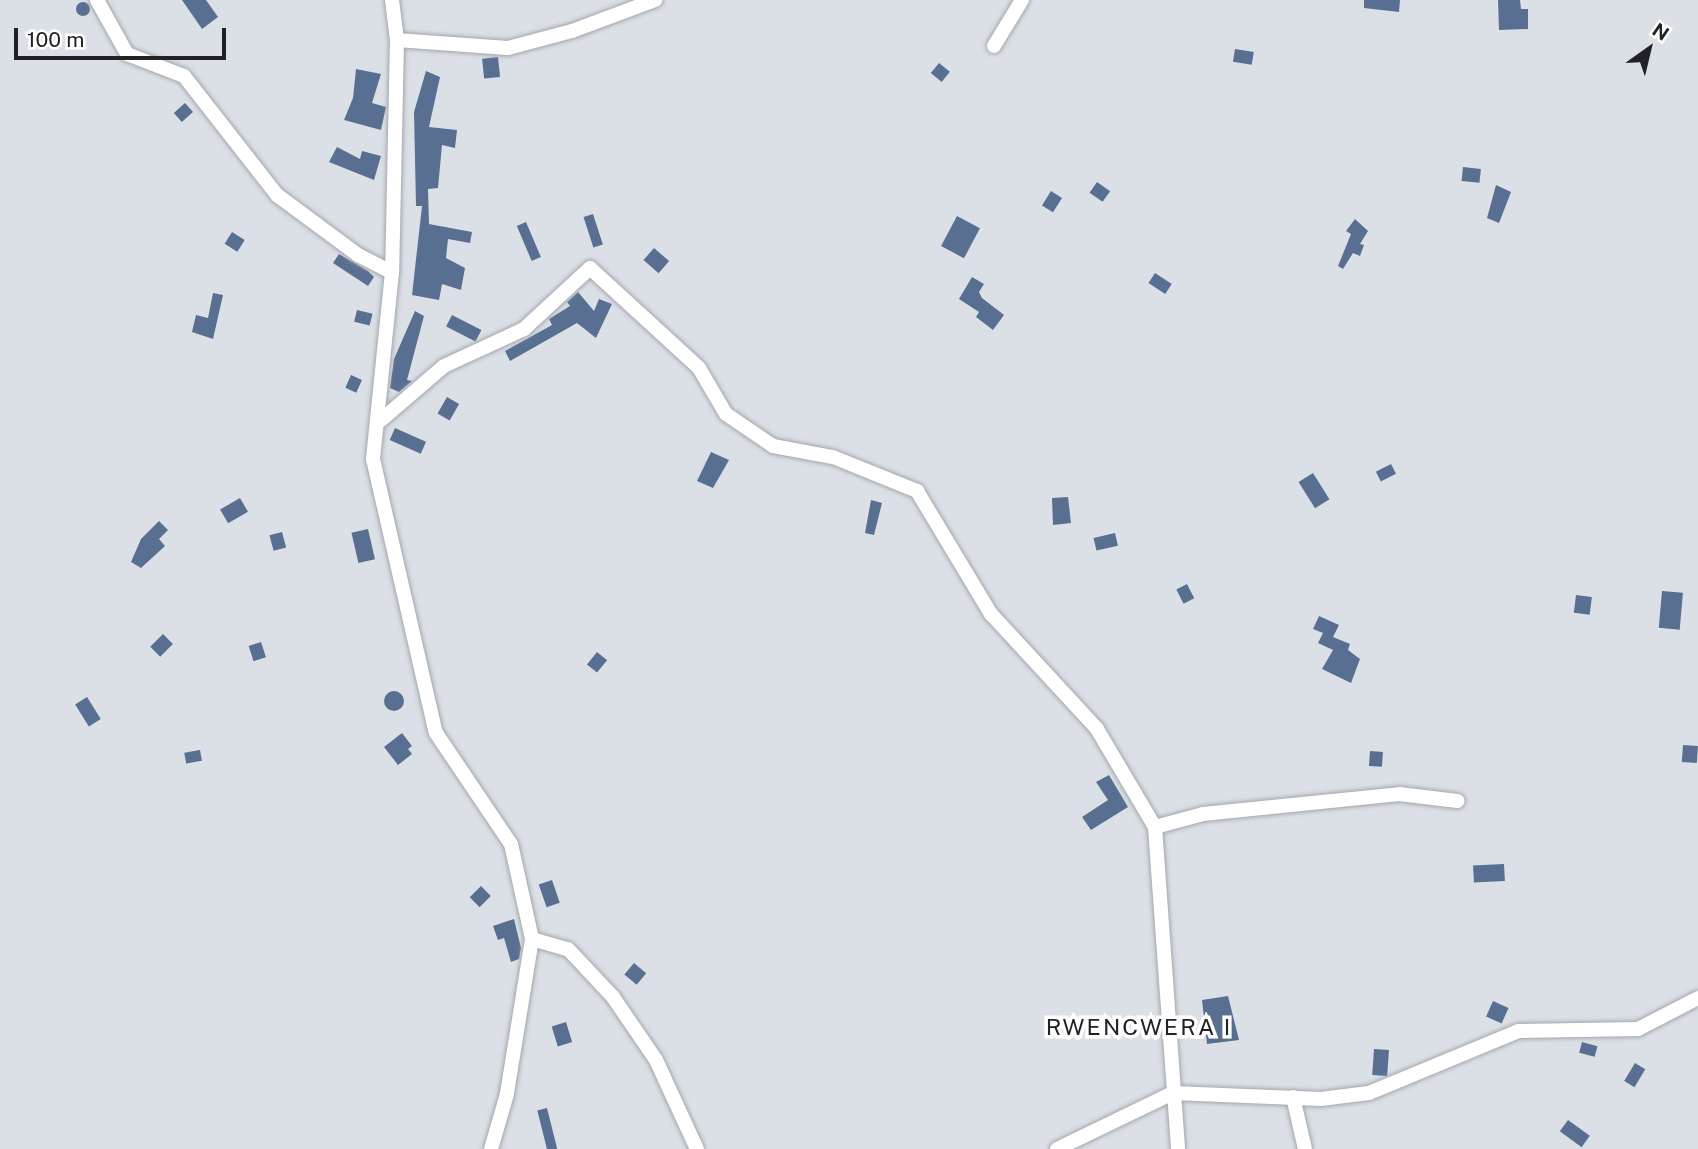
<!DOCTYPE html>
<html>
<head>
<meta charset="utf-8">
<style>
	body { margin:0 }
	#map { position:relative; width:1698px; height:1149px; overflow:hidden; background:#dbe0e7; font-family:"Public Sans",sans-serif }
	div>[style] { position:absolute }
	.building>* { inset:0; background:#596f91; transform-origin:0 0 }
	.round { border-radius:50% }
	.roads { filter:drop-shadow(0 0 2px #a3a7ae) drop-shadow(0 0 2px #a3a7ae) }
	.minor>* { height:14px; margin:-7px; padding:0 7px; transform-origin:7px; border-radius:7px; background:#fff }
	span { translate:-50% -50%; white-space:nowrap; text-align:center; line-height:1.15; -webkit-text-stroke:7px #fff; paint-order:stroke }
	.quarter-label { font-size:23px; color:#212225; letter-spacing:2px }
	.north { position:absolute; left:1614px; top:14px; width:70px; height:70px; -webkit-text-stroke:5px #fff; paint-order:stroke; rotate:34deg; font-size:19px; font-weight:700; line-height:28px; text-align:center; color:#212225 }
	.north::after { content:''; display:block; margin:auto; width:24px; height:32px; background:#212225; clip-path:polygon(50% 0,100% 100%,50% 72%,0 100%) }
	.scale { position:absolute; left:14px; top:28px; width:212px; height:32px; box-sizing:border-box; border:4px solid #212225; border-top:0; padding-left:9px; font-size:21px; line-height:24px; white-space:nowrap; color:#212225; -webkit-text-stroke:5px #fff; paint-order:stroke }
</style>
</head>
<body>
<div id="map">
	<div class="building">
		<div style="clip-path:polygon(182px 0,206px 0,218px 17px,202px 29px)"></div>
		<div style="clip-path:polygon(1364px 0,1400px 0,1399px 12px,1364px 8px)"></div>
		<div style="clip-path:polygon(1498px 0,1520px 0,1521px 9px,1528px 9px,1528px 29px,1499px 30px)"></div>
		<div class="round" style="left:76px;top:2px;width:14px;height:14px"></div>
		<div style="left:1235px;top:49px;width:19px;height:13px;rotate:9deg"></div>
		<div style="left:498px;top:57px;width:20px;height:16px;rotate:84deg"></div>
		<div style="left:939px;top:63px;width:14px;height:13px;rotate:39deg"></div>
		<div style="clip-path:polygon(356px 69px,381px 74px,372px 103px,386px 107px,381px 130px,344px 120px,353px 98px)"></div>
		<div style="clip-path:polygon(426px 71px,440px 77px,429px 127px,457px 130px,455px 148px,442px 145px,438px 188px,428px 189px,429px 224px,472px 232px,470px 243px,448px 239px,446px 258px,465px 268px,461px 290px,442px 284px,439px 300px,412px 295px,422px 206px,416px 206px,414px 112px)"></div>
		<div style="left:185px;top:103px;width:12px;height:15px;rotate:48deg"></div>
		<div style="clip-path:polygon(337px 147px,360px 159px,362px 151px,381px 156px,374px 180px,329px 162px)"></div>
		<div style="left:1463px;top:167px;width:18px;height:14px;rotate:6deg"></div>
		<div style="left:1097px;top:182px;width:16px;height:13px;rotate:35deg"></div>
		<div style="clip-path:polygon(1496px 185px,1511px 192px,1499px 223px,1487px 218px)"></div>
		<div style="left:1051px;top:191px;width:13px;height:17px;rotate:32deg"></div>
		<div style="left:593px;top:214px;width:32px;height:10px;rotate:72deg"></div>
		<div style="left:957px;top:216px;width:26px;height:34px;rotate:28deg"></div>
		<div style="clip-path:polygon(1355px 219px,1368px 231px,1360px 244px,1364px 245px,1360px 256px,1353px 253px,1343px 269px,1338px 266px,1351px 234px,1346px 231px)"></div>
		<div style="left:526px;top:222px;width:38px;height:10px;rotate:67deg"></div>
		<div style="left:232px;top:232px;width:15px;height:14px;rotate:32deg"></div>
		<div style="left:654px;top:248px;width:20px;height:16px;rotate:41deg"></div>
		<div style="clip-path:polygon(339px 254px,368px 271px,374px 277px,368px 286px,333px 263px)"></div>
		<div style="left:1155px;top:273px;width:20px;height:12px;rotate:33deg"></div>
		<div style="clip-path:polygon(972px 277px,984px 284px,979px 292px,982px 298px,1004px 315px,993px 330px,976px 317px,979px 312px,959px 299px)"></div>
		<div style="clip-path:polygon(578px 292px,594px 311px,599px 299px,612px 304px,596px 338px,577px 323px,510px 361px,505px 351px,552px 325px,549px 319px,570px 306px,567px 302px)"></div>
		<div style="clip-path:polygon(213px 293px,223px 295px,213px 339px,192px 332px,196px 315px,208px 318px)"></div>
		<div style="left:357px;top:310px;width:16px;height:12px;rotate:14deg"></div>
		<div style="clip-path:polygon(415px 311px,424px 316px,407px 380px,412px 381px,399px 392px,390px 388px,394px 359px)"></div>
		<div style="left:452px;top:315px;width:33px;height:13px;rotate:27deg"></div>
		<div style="left:351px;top:375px;width:12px;height:14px;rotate:24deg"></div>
		<div style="left:447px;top:397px;width:14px;height:19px;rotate:30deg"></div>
		<div style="left:395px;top:428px;width:34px;height:13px;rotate:24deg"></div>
		<div style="clip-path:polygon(711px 452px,729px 460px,713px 488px,697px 481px)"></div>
		<div style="left:1391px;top:464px;width:11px;height:17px;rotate:63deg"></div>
		<div style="left:1313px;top:473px;width:31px;height:17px;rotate:58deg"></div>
		<div style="clip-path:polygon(1068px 497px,1071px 523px,1053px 525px,1052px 498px)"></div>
		<div style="left:240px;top:498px;width:16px;height:23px;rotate:60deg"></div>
		<div style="clip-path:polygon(871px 500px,882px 503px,874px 535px,865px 533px)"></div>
		<div style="clip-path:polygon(159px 521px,168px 530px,159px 539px,165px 546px,141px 568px,131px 562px,141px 539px)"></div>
		<div style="left:368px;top:529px;width:31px;height:17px;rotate:77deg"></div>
		<div style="left:282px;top:532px;width:16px;height:13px;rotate:75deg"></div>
		<div style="left:1115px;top:533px;width:13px;height:22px;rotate:77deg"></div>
		<div style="left:1187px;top:584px;width:16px;height:12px;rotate:63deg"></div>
		<div style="left:1662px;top:591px;width:21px;height:37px;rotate:5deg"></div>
		<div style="left:1576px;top:595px;width:16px;height:18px;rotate:7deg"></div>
		<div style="clip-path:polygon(1319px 616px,1339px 625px,1333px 637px,1350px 644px,1348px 650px,1360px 659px,1351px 683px,1322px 669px,1333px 650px,1318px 643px,1323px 633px,1313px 629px)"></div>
		<div style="left:163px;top:634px;width:14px;height:18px;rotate:45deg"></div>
		<div style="left:261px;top:642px;width:16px;height:13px;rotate:72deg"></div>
		<div style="left:597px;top:652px;width:13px;height:16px;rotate:39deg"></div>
		<div class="round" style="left:384px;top:691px;width:20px;height:20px"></div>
		<div style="left:87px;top:697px;width:26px;height:14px;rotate:58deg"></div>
		<div style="clip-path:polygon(402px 733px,412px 746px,408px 749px,412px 754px,398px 765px,384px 747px)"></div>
		<div style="left:1683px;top:745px;width:15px;height:17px;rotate:4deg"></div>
		<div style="left:200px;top:750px;width:11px;height:16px;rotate:80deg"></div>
		<div style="left:1370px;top:751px;width:13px;height:15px;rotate:4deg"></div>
		<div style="clip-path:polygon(1109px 775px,1128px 807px,1091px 830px,1082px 817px,1108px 800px,1096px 782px)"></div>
		<div style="left:1504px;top:864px;width:17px;height:31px;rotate:87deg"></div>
		<div style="left:552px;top:880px;width:24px;height:14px;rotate:71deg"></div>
		<div style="left:481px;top:886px;width:14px;height:16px;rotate:45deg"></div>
		<div style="clip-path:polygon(514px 919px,521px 948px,519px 959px,511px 962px,504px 938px,498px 940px,493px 926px)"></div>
		<div style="left:634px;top:963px;width:16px;height:15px;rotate:40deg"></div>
		<div style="clip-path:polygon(1228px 996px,1239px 1040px,1207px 1044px,1202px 1000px)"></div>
		<div style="left:1493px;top:1001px;width:17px;height:17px;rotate:24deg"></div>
		<div style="left:566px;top:1022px;width:21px;height:15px;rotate:73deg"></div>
		<div style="left:1582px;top:1042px;width:16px;height:11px;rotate:15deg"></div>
		<div style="left:1374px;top:1049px;width:15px;height:26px;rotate:4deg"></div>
		<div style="left:1635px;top:1063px;width:12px;height:21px;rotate:31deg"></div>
		<div style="left:547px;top:1108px;width:42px;height:10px;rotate:76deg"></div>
		<div style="left:1568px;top:1120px;width:27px;height:14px;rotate:36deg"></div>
	</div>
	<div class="roads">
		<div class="minor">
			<div style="left:97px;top:0;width:62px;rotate:60.9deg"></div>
			<div style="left:127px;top:54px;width:61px;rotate:21.1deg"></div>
			<div style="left:184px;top:76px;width:151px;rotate:52deg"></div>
			<div style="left:277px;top:195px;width:101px;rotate:36.5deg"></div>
			<div style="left:358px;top:255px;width:38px;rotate:27deg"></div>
			<div style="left:392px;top:0;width:40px;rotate:82.9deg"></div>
			<div style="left:397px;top:40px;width:232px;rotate:91.2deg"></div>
			<div style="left:392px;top:272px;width:188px;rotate:95.8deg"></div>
			<div style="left:373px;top:459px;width:281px;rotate:77.1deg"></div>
			<div style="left:436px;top:733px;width:134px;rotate:56deg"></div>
			<div style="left:511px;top:844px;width:97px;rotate:77.5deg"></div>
			<div style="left:532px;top:939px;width:157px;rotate:99.2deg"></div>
			<div style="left:507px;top:1094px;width:57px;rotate:106.2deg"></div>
			<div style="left:397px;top:40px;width:111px;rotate:4.1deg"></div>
			<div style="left:508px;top:48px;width:66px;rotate:-14.9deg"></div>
			<div style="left:572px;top:31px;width:89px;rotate:-20.5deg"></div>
			<div style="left:994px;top:46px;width:54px;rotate:-58.7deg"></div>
			<div style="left:380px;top:421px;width:84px;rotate:-40.7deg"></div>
			<div style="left:444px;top:366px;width:88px;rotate:-24.8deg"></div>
			<div style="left:524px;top:329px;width:90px;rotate:-42.7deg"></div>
			<div style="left:590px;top:268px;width:148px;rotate:42.5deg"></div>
			<div style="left:699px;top:368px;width:53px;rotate:59.6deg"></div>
			<div style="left:726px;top:414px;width:57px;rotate:34.2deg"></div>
			<div style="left:773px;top:446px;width:61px;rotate:10.4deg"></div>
			<div style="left:833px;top:457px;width:91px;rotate:22deg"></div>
			<div style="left:917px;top:491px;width:144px;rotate:59deg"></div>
			<div style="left:991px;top:614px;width:156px;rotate:47.3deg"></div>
			<div style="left:1097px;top:729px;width:114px;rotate:59.4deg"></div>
			<div style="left:1155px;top:827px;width:323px;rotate:85.9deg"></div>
			<div style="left:1155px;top:827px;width:50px;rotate:-15.2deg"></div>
			<div style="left:1203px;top:814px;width:197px;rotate:-5.8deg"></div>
			<div style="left:1399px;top:794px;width:59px;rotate:6.8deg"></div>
			<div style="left:532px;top:939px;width:37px;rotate:16deg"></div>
			<div style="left:568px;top:949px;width:66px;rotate:46.8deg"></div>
			<div style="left:613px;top:997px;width:76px;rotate:55.7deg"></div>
			<div style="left:656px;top:1060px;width:98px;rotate:65.3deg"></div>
			<div style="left:1293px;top:1097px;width:53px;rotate:77deg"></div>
			<div style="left:1057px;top:1149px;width:129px;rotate:-25.8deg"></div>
			<div style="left:1173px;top:1093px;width:148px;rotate:2.3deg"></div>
			<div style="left:1321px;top:1099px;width:48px;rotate:-7.1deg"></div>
			<div style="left:1369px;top:1093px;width:162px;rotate:-22.5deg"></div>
			<div style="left:1519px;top:1031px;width:119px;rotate:-1deg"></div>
			<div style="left:1638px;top:1029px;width:68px;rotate:-27.3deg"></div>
		</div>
	</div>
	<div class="quarter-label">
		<span style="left:1139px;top:1027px">RWENCWERA I</span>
	</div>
	<div class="north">N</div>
	<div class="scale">100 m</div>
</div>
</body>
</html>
